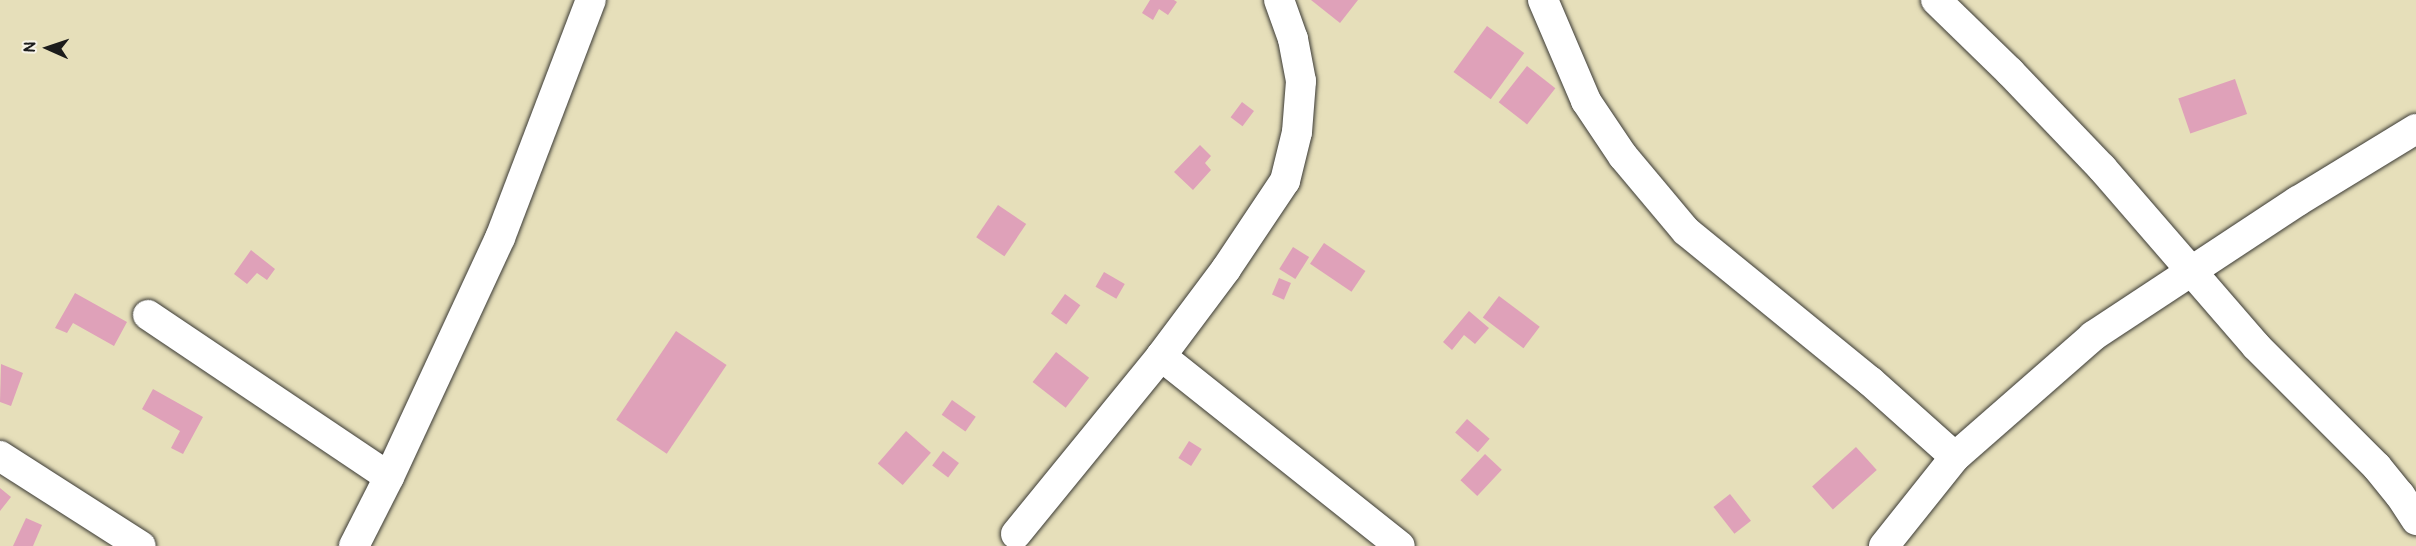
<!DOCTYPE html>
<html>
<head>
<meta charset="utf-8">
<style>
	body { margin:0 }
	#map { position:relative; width:2416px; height:546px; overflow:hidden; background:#e6dfba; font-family:Pangolin,sans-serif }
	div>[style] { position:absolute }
	.building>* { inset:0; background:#dfa1b9; transform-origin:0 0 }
	.roads { filter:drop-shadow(0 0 2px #3a3934) drop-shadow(0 0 2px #3a3934) }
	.minor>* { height:30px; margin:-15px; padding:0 15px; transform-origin:15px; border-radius:15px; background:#fff }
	span { translate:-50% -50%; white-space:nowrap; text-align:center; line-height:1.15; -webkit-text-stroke:4.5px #f7f3e8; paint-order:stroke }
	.north { position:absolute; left:18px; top:18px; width:60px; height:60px; -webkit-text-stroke:4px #f7f3e8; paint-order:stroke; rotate:273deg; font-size:16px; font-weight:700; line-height:24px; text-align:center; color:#1c1c1c }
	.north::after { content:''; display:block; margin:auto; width:21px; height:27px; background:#1c1c1c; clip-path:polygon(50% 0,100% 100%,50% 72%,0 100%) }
</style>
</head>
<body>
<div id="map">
	<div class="building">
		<div style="clip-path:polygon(1150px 0,1174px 0,1177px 2px,1168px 15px,1159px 9px,1153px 20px,1142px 13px)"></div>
		<div style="clip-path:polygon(1311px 0,1358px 0,1340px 23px)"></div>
		<div style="left:1487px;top:26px;width:46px;height:57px;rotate:36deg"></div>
		<div style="left:1527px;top:66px;width:36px;height:46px;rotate:38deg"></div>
		<div style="left:2235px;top:79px;width:37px;height:60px;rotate:71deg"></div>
		<div style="left:1242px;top:102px;width:15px;height:19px;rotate:37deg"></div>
		<div style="clip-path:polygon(1200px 145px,1211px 156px,1205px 163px,1211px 170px,1193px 190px,1174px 172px)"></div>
		<div style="left:998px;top:205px;width:34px;height:39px;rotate:34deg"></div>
		<div style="left:1324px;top:243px;width:50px;height:25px;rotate:34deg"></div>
		<div style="left:1293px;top:247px;width:19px;height:26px;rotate:32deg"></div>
		<div style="clip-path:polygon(251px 250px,275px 269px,267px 280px,257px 273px,247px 284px,234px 274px)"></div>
		<div style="left:1104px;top:272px;width:24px;height:17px;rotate:30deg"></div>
		<div style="left:1279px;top:278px;width:13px;height:18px;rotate:23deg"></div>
		<div style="clip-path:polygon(75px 293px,127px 322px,114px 346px,73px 323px,67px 333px,55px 328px)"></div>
		<div style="left:1065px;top:294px;width:19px;height:24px;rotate:36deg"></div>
		<div style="left:1499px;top:296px;width:51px;height:27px;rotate:37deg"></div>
		<div style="clip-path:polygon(1469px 311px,1489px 328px,1475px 344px,1464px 335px,1452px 350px,1443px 342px)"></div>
		<div style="left:676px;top:331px;width:61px;height:107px;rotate:34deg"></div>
		<div style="left:1056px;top:352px;width:42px;height:38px;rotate:38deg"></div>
		<div style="clip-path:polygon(1px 364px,23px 373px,11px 406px,0 402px)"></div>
		<div style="clip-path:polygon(153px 389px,203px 417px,183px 454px,171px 448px,180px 431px,142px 409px)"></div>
		<div style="left:952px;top:400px;width:29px;height:18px;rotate:35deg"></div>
		<div style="left:1467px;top:419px;width:30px;height:18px;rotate:41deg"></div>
		<div style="left:906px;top:431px;width:33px;height:43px;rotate:41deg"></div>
		<div style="left:1189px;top:441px;width:15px;height:20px;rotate:32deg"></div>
		<div style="left:1856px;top:447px;width:31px;height:59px;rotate:48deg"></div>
		<div style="left:943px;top:451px;width:20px;height:18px;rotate:37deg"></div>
		<div style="left:1485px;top:454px;width:23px;height:36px;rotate:43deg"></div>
		<div style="clip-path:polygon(0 488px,11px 497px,0 511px)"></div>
		<div style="left:1730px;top:494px;width:34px;height:21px;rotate:52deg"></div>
		<div style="clip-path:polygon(26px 518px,42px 525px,33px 546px,13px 546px)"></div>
	</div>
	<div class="roads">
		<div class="minor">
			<div style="left:1543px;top:0;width:110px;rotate:66.9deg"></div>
			<div style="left:1586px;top:101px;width:66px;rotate:56.1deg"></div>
			<div style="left:1623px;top:156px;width:98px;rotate:50deg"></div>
			<div style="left:1686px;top:231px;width:237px;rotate:39.2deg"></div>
			<div style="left:1870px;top:381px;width:114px;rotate:41.8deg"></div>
			<div style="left:1936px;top:0;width:103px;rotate:44.2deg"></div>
			<div style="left:2010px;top:72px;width:133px;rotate:46.2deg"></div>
			<div style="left:2102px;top:168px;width:235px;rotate:49.1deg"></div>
			<div style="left:2256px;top:346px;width:171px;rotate:45deg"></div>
			<div style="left:2377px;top:467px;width:36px;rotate:51deg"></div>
			<div style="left:2400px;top:495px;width:30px;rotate:57deg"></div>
			<div style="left:148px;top:315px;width:290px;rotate:33.9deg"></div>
			<div style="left:1161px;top:356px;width:305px;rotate:38.5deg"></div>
			<div style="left:0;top:456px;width:167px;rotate:32.6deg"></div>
			<div style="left:1016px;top:534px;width:230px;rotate:-50.8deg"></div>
			<div style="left:1161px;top:356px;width:109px;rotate:-53.2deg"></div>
			<div style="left:1226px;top:269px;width:106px;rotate:-56.2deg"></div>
			<div style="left:1285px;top:181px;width:50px;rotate:-76.2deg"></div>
			<div style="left:1297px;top:132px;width:51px;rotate:-85.5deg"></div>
			<div style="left:1301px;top:81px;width:43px;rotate:-100.8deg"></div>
			<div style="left:1293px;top:39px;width:41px;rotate:-109.7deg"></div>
			<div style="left:354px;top:546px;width:77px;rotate:-63.1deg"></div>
			<div style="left:389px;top:477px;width:264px;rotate:-65.1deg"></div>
			<div style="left:500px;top:238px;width:255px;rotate:-69.1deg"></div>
			<div style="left:1884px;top:546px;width:114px;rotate:-51.4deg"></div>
			<div style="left:1955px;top:457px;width:184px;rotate:-41.2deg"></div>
			<div style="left:2093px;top:336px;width:245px;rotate:-33.4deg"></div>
			<div style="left:2298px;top:201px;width:138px;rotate:-31.4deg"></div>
		</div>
	</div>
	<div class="north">N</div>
</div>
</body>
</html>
